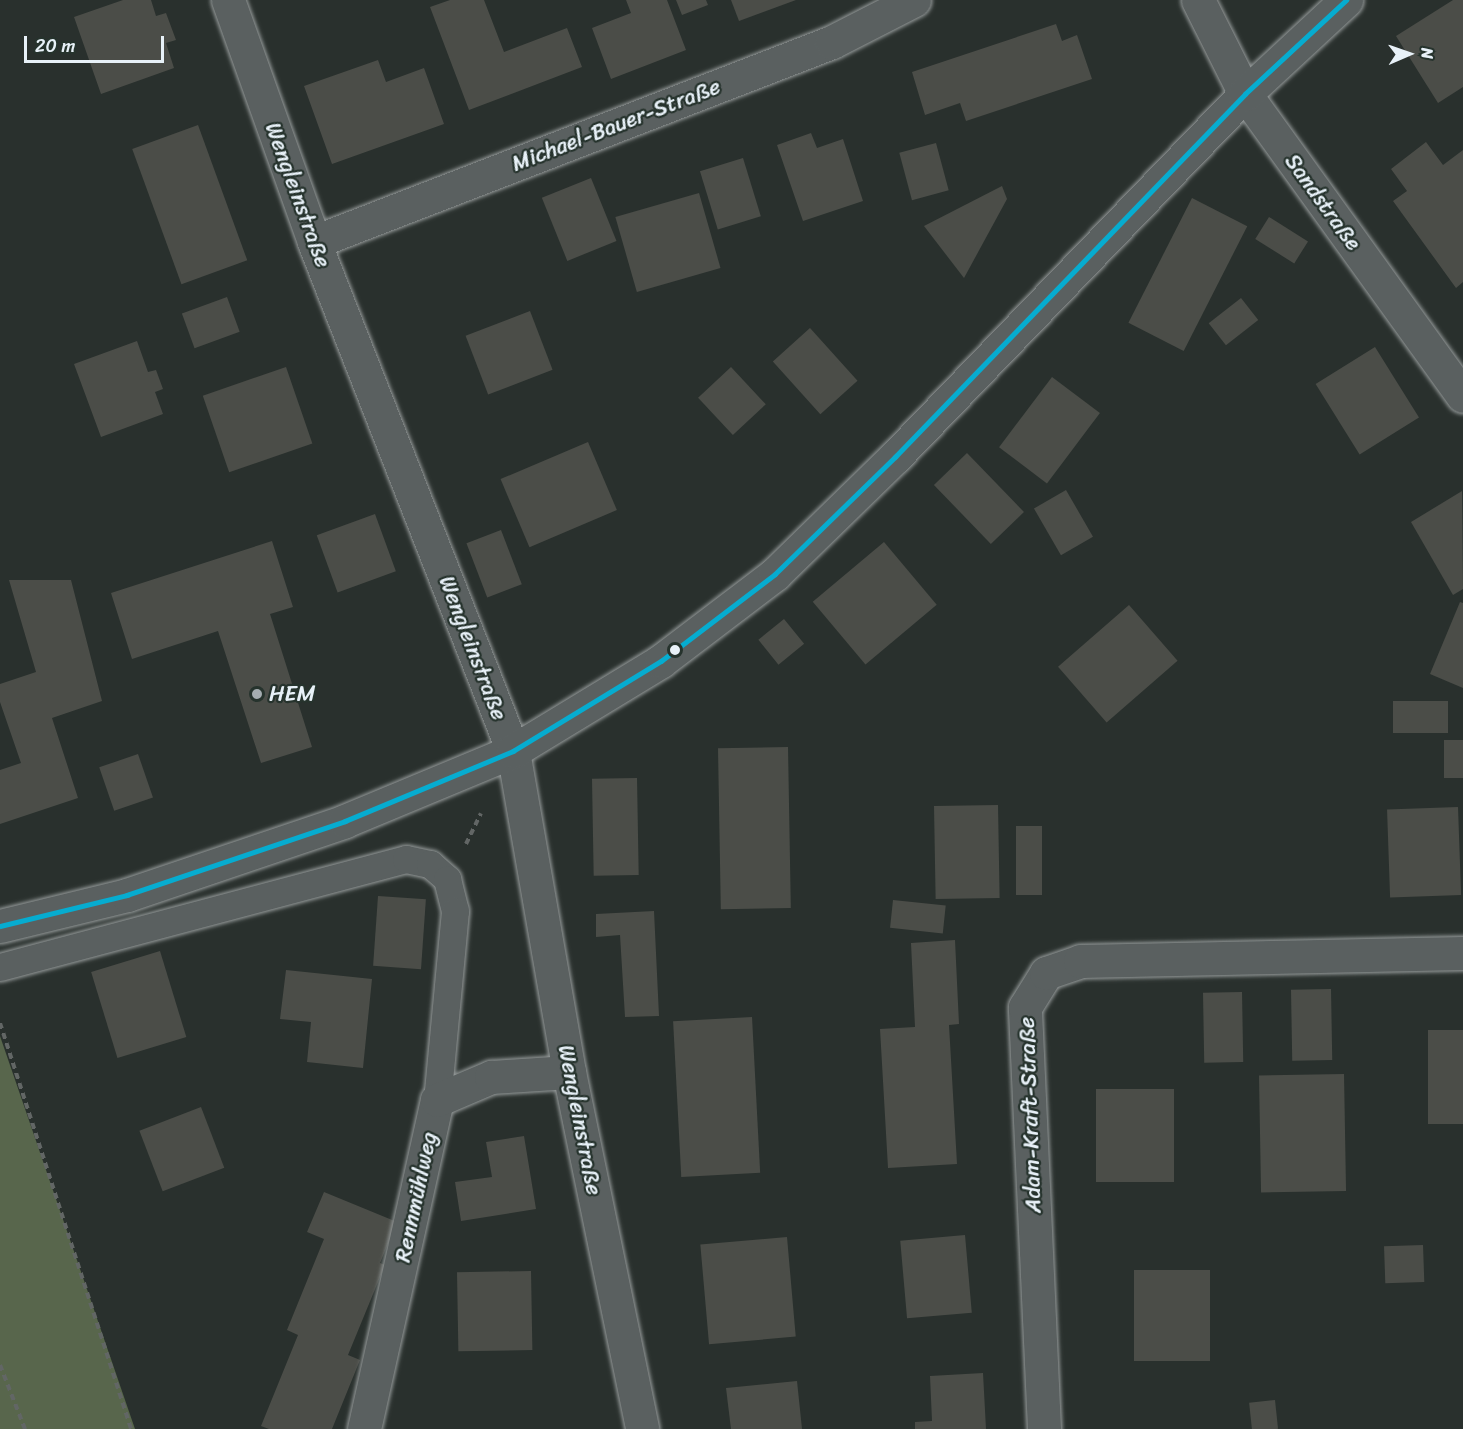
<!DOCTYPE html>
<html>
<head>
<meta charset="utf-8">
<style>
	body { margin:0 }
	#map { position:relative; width:1463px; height:1429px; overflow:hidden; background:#29302d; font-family:Sriracha,sans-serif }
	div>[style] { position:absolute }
	.green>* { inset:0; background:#58664c }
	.building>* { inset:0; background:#4b4d48; transform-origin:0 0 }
	.path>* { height:4px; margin-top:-2px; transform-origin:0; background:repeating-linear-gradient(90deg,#626665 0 6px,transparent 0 10.5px) }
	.roads { filter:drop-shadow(0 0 2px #959a9a) drop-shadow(0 0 2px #959a9a) }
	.service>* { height:27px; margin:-13.5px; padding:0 13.5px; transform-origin:13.5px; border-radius:13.5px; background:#5a6060 }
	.minor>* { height:33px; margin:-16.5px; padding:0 16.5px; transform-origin:16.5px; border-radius:16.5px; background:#5a6060 }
	.primary>* { height:33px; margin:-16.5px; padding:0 16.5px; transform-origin:16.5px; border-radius:16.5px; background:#5a6060 }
	.bus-1>* { height:4.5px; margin:-2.25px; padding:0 2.25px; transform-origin:2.25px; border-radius:2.25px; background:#06acd0 }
	.dots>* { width:16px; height:16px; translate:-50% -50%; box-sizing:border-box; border:3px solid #26332d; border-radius:50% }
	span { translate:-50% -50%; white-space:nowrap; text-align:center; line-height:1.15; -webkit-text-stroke:4.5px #26332d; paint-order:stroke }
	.street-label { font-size:22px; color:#e8f1f8 }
	.poi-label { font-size:22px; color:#e8f1f8 }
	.left { translate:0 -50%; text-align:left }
	.north { position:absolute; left:1379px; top:24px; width:60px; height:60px; -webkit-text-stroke:4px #26332d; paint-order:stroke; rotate:88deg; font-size:16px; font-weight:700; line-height:24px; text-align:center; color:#e8f1f8 }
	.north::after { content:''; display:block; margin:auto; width:21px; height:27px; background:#e8f1f8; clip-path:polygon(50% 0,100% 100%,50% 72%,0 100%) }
	.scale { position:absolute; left:24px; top:36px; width:140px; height:27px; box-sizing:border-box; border:3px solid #e8f1f8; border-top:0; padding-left:8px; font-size:18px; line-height:21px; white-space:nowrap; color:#e8f1f8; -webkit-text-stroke:4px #26332d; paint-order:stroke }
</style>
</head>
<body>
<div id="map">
	<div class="green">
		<div style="clip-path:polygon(0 1036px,135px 1429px,0 1429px)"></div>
	</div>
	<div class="building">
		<div style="clip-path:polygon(123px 0,151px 0,156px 16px,166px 13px,176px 40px,166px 43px,174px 68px,101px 94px,74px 17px)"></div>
		<div style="clip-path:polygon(450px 0,484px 0,504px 52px,567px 28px,582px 67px,469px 110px,430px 7px)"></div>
		<div style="clip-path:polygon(626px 0,667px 0,686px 50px,611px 79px,592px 28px,631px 13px)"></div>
		<div style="clip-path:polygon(676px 0,706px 0,708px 5px,682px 15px)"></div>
		<div style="clip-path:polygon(731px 0,796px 0,739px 21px)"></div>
		<div style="clip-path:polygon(1453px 0,1463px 0,1463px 87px,1438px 103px,1396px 36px)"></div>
		<div style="clip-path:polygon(1056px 24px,1062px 41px,1077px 35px,1092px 79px,966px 121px,960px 103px,925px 115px,912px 72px)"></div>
		<div style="clip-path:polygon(378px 60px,386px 82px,424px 68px,444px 124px,332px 164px,304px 86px)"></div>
		<div style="left:198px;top:125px;width:144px;height:70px;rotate:70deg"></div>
		<div style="clip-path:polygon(811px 133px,817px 148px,843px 139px,863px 201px,803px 221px,777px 145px)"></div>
		<div style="clip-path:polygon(1426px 142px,1443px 165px,1463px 150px,1463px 282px,1456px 288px,1393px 201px,1407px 191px,1391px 169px)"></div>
		<div style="left:936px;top:143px;width:49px;height:38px;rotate:75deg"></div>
		<div style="left:743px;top:158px;width:61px;height:45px;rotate:73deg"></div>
		<div style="left:591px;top:178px;width:68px;height:53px;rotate:68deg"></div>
		<div style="clip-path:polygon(1002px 186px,1007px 199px,964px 278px,924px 226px)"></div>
		<div style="left:699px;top:193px;width:78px;height:87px;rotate:74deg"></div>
		<div style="left:1192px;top:198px;width:62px;height:140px;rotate:27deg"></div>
		<div style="left:1269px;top:217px;width:46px;height:26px;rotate:32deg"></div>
		<div style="left:227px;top:297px;width:37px;height:48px;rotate:70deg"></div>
		<div style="left:1241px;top:298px;width:28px;height:41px;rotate:52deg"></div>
		<div style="left:530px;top:311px;width:63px;height:69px;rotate:69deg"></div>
		<div style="left:810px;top:328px;width:71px;height:50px;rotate:48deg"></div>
		<div style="clip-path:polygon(137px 341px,148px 372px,156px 370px,163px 389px,155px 392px,163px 414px,101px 437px,74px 364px)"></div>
		<div style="left:1375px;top:347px;width:83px;height:70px;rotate:58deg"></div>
		<div style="left:286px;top:367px;width:81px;height:88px;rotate:71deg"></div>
		<div style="left:731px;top:367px;width:51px;height:45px;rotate:47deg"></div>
		<div style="left:1052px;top:377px;width:60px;height:88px;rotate:37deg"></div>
		<div style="left:588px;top:442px;width:74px;height:95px;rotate:67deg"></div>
		<div style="left:967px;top:453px;width:82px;height:46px;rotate:46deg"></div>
		<div style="left:1066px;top:490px;width:54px;height:37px;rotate:60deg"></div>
		<div style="clip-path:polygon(1462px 491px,1463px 589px,1453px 595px,1411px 522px)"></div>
		<div style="left:375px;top:514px;width:61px;height:62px;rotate:70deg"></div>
		<div style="left:501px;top:530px;width:58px;height:37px;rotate:69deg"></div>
		<div style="clip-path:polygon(272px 541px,293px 607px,270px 614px,312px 747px,261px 763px,218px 631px,132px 659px,111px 593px)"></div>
		<div style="left:884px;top:542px;width:82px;height:93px;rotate:50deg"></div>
		<div style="clip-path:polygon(9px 580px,71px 580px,102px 701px,52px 718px,78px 798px,0 824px,0 770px,21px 763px,0 702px,0 684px,36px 672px)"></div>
		<div style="clip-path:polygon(1460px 602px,1463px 603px,1463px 688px,1430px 674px)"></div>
		<div style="left:1129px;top:605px;width:74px;height:94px;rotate:49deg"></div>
		<div style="left:784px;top:619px;width:32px;height:33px;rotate:51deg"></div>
		<div style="left:1393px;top:701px;width:55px;height:32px"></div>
		<div style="left:1444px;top:740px;width:19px;height:38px"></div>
		<div style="left:788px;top:747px;width:161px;height:70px;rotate:89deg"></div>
		<div style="left:138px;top:754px;width:46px;height:41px;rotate:71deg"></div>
		<div style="left:637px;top:778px;width:97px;height:45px;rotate:89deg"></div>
		<div style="left:998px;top:805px;width:93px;height:64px;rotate:89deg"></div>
		<div style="left:1458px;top:807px;width:88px;height:71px;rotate:88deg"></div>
		<div style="left:1016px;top:826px;width:26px;height:69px"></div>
		<div style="left:378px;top:896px;width:48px;height:70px;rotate:4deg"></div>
		<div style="left:893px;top:900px;width:53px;height:28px;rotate:6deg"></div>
		<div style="clip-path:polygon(654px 911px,659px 1016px,625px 1017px,620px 935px,596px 937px,596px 914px)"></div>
		<div style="clip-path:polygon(955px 940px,959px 1024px,949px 1025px,957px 1164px,888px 1168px,880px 1029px,915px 1027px,911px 943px)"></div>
		<div style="left:160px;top:951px;width:90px;height:72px;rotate:73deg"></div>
		<div style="clip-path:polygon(286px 970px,372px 979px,363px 1068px,307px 1062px,311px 1022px,280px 1019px)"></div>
		<div style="left:1331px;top:989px;width:71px;height:40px;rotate:89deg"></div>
		<div style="left:1242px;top:992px;width:70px;height:39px;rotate:89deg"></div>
		<div style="left:752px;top:1017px;width:156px;height:79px;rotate:87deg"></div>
		<div style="left:1463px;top:1030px;width:94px;height:35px;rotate:90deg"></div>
		<div style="left:1344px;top:1074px;width:117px;height:85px;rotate:89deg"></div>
		<div style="left:1096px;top:1089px;width:78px;height:93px"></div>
		<div style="left:201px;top:1107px;width:65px;height:66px;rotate:69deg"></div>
		<div style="clip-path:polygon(524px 1136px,536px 1209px,461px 1221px,455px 1182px,492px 1177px,486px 1142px)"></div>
		<div style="clip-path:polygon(324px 1192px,397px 1222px,380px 1263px,385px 1265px,348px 1355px,360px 1360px,332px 1429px,269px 1429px,261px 1426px,298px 1335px,287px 1330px,324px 1239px,307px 1232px)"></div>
		<div style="left:965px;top:1235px;width:78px;height:65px;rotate:85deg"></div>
		<div style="left:787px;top:1237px;width:100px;height:87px;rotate:85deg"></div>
		<div style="left:1423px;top:1245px;width:37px;height:39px;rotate:88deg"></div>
		<div style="left:1134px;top:1270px;width:76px;height:91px"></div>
		<div style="left:531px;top:1271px;width:79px;height:74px;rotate:89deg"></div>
		<div style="clip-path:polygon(983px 1373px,986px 1429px,915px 1429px,915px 1422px,932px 1421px,930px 1376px)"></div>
		<div style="clip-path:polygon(797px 1381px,802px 1429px,731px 1429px,726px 1388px)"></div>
		<div style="left:1275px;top:1400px;width:29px;height:26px;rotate:84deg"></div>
	</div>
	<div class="path">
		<div style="left:466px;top:844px;width:34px;rotate:-64deg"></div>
		<div style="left:0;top:1023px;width:427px;rotate:72.1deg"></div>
		<div style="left:0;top:1365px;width:69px;rotate:68.7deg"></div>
	</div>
	<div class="roads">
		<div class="service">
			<div style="left:0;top:967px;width:420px;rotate:-14.9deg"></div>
			<div style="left:406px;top:859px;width:25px;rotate:12deg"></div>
			<div style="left:430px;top:864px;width:23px;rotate:41deg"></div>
			<div style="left:447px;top:879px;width:33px;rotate:76deg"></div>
			<div style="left:455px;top:911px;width:190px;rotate:95.4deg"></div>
		</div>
		<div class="minor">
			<div style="left:228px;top:0;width:257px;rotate:70.4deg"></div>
			<div style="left:314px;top:242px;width:547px;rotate:68.65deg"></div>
			<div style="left:513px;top:751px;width:326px;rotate:80.1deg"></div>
			<div style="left:569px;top:1072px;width:364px;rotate:78.4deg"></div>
			<div style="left:1198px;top:0;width:105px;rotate:63.4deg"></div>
			<div style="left:1245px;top:94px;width:372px;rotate:54.2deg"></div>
			<div style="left:314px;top:242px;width:555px;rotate:-21.11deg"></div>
			<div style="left:832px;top:42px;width:92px;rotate:-27.1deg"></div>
			<div style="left:364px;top:1429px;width:337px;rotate:-77.5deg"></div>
			<div style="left:437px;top:1100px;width:59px;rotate:-23.1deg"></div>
			<div style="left:491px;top:1077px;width:78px;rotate:-3.7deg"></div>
			<div style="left:1044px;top:1429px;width:422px;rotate:-92.6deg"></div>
			<div style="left:1025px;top:1007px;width:40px;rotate:-58deg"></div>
			<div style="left:1046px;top:973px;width:36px;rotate:-19deg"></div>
			<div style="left:1080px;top:961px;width:383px;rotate:-1.2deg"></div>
		</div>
		<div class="primary">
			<div style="left:0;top:926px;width:131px;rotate:-13.7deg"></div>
			<div style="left:127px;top:895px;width:230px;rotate:-18.7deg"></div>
			<div style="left:345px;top:821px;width:182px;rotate:-22.6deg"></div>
			<div style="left:513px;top:751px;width:173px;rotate:-31.3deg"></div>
			<div style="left:661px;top:661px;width:143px;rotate:-37.3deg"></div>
			<div style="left:775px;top:574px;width:168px;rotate:-44.3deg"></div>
			<div style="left:895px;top:457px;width:504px;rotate:-46.04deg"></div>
			<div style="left:1245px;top:94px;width:138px;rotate:-42.9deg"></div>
		</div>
	</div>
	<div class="bus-1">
		<div style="left:0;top:926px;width:131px;rotate:-13.7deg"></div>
		<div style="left:127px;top:895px;width:230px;rotate:-18.7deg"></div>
		<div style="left:345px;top:821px;width:182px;rotate:-22.6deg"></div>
		<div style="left:513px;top:751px;width:173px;rotate:-31.3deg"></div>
		<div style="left:661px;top:661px;width:143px;rotate:-37.3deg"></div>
		<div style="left:775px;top:574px;width:168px;rotate:-44.3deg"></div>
		<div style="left:895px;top:457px;width:504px;rotate:-46.04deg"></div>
		<div style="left:1245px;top:94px;width:138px;rotate:-42.9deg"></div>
	</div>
	<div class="dots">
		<div style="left:675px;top:650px;background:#e8f1f8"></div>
		<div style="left:257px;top:694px;background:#a5adb1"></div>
	</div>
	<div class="street-label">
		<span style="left:616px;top:125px;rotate:-21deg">Michael-Bauer-Straße</span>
		<span style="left:298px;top:195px;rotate:70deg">Wengleinstraße</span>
		<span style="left:1323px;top:202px;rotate:54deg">Sandstraße</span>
		<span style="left:473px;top:648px;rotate:69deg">Wengleinstraße</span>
		<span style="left:1030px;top:1115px;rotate:-92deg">Adam-Kraft-Straße</span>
		<span style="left:580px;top:1120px;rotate:79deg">Wengleinstraße</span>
		<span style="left:416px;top:1197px;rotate:-78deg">Rennmühlweg</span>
	</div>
	<div class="poi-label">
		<span class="left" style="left:269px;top:694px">HEM</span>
	</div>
	<div class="north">N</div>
	<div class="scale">20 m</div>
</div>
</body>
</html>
